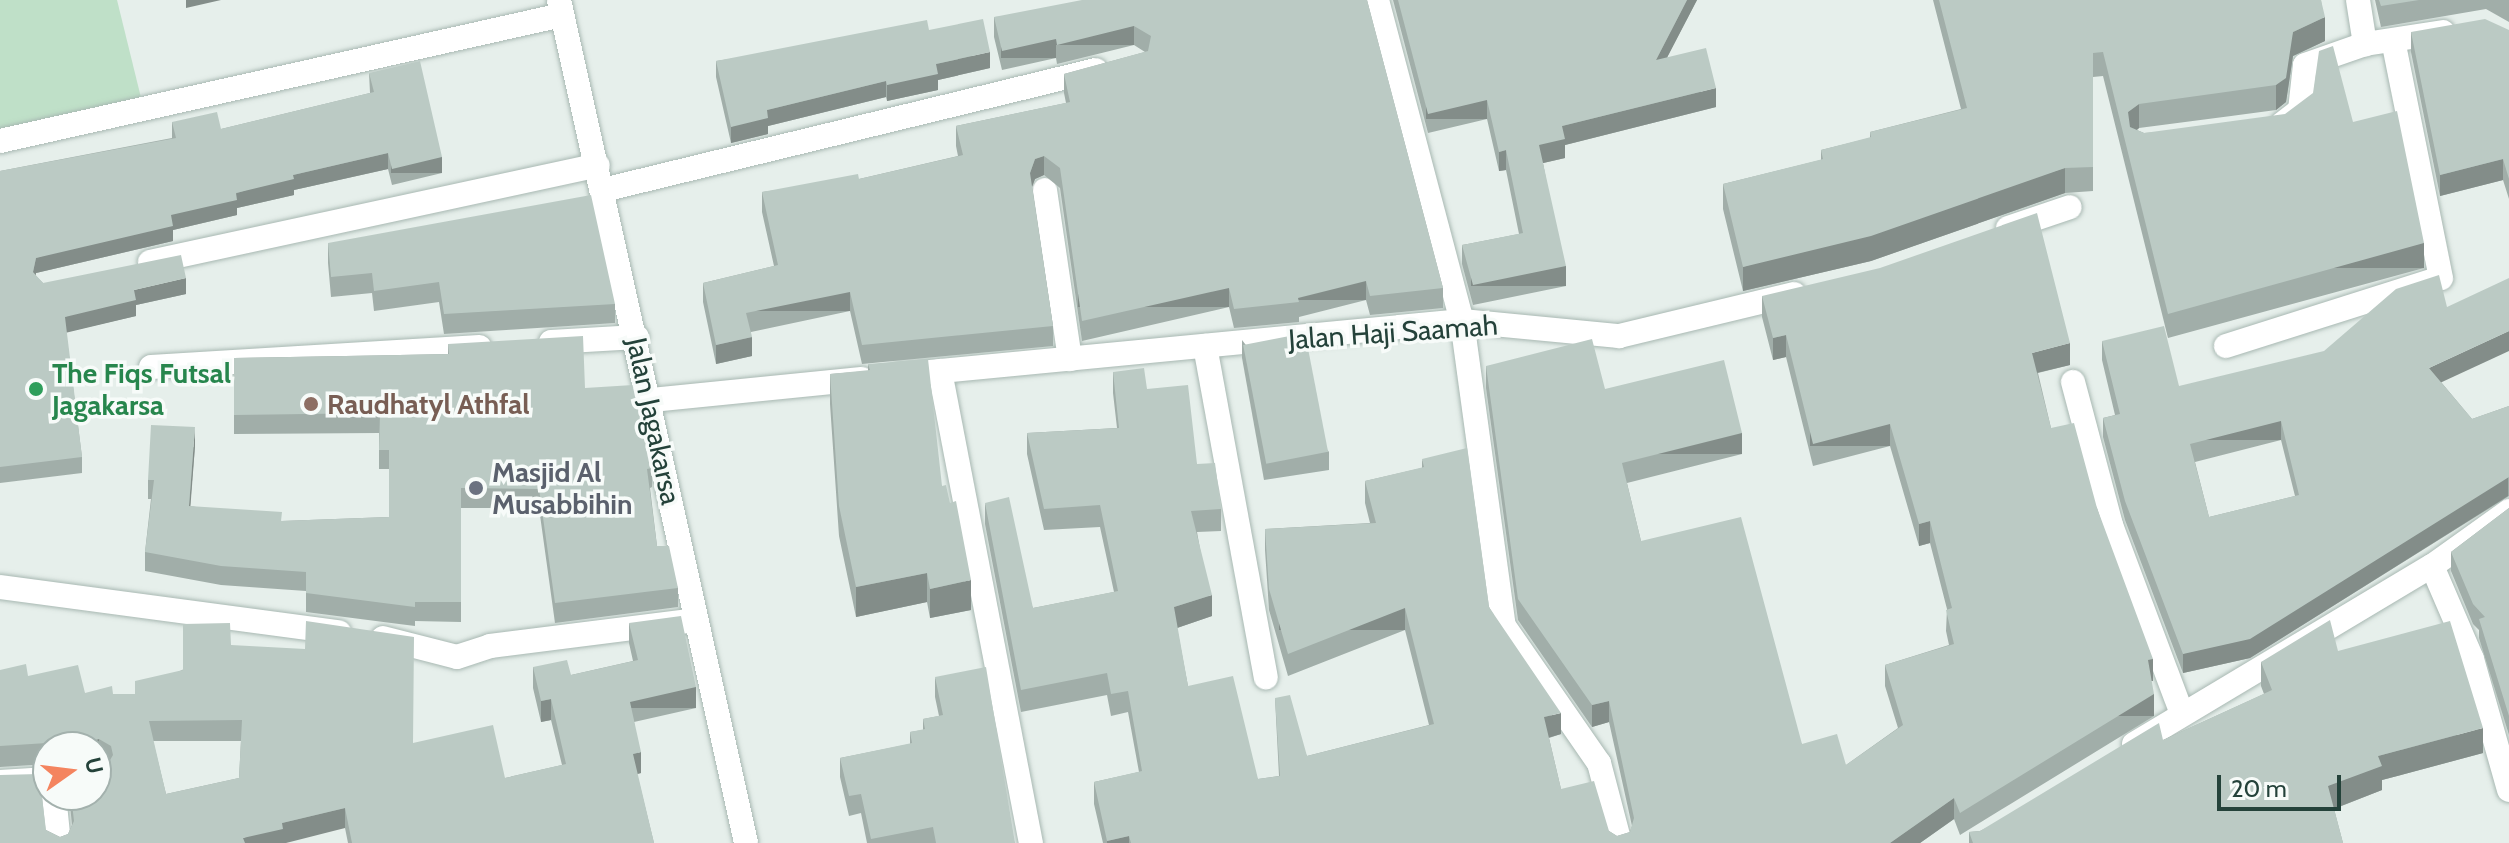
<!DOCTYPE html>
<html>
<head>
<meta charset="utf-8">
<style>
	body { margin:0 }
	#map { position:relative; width:2509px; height:843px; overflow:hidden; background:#e6efeb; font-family:Cabin,sans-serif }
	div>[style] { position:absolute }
	.green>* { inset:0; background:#bfe0c8 }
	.roads { filter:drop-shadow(0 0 2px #a8b8b2) drop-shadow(0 0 2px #a8b8b2) }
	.minor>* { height:24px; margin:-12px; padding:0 12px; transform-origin:12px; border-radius:12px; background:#fff }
	.secondary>* { height:24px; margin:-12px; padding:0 12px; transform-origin:12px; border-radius:12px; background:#fff }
	.wall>* { inset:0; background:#a1aea9 }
	.shaded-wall>* { inset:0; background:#838d89; transform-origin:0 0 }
	.building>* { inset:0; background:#bbcac4; transform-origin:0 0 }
	.dots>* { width:22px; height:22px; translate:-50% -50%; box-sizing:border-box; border:4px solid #f7fbf9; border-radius:50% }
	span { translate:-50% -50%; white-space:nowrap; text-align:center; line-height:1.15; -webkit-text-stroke:7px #f7fbf9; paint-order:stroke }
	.street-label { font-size:28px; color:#24423a }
	.leisure-label { font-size:28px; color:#27864d; font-weight:700 }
	.left { translate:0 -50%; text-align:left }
	.education-label { font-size:28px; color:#785e54; font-weight:700 }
	.worship-label { font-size:28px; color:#5b616d; font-weight:700 }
	.north { position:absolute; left:32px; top:731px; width:80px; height:80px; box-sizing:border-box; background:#f7fbf9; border:2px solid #a3b1ad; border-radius:50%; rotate:76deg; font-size:22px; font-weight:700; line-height:32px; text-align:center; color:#24423a }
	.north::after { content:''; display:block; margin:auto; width:28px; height:36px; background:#f4845f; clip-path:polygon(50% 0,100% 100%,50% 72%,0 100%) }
	.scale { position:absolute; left:2217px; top:775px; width:124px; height:36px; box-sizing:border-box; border:4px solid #24423a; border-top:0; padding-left:10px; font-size:24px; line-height:28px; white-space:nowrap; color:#24423a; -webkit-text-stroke:6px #f7fbf9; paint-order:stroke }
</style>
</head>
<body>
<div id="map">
	<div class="green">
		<div style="clip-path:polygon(0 0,117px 0,145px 114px,0 145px)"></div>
	</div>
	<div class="roads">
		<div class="minor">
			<div style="left:1377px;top:0;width:332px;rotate:75.2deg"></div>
			<div style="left:1462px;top:321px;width:308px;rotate:82.2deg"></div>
			<div style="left:1504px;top:626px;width:167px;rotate:55.3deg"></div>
			<div style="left:1599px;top:763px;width:83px;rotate:75.3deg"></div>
			<div style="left:2358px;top:0;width:45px;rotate:81deg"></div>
			<div style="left:2282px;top:124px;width:23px;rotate:-38deg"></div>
			<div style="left:2300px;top:110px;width:45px;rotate:-83.7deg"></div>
			<div style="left:2305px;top:65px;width:64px;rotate:-19.3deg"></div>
			<div style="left:2365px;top:44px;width:79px;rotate:-8.7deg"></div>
			<div style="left:0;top:141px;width:576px;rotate:-12.64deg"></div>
			<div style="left:603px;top:190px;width:507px;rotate:-13.68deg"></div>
			<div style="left:1045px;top:190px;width:171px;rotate:81.6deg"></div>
			<div style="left:2008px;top:228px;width:65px;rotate:-18.7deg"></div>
			<div style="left:150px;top:262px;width:458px;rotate:-12.2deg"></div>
			<div style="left:551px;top:342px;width:86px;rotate:-3.3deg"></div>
			<div style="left:1205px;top:346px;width:337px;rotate:79.6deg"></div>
			<div style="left:2226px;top:346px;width:225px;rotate:-17.6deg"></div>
			<div style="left:2441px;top:278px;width:242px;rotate:-101.4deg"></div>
			<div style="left:151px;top:367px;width:329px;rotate:-3.5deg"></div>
			<div style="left:940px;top:371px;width:481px;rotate:79.1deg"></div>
			<div style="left:899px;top:375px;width:566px;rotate:-5.48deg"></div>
			<div style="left:1462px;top:321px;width:158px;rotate:5.5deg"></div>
			<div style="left:1619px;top:336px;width:180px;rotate:-13.5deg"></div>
			<div style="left:2073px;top:382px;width:148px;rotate:75.1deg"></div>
			<div style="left:2111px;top:525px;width:202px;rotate:69.4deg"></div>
			<div style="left:651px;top:400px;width:212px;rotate:-5.7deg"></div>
			<div style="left:2432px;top:566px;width:101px;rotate:66.7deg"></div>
			<div style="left:2472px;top:659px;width:136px;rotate:74.2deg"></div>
			<div style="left:0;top:587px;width:342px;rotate:7.6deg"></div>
			<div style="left:383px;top:638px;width:76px;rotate:14.4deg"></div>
			<div style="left:457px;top:657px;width:35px;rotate:-18deg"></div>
			<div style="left:490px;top:646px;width:207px;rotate:-7.2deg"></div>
			<div style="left:2134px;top:744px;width:347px;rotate:-30.9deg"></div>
			<div style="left:2432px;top:566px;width:95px;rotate:-35.5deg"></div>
			<div style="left:0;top:782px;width:48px;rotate:-3.6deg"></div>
			<div style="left:54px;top:795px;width:48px;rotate:84.1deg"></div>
		</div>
		<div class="secondary">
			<div style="left:559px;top:0;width:863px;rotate:77.49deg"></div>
		</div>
	</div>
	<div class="wall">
		<div style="clip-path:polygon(1367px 0,1443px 288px,1443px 308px,1370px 315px,1366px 300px,1299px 317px,1299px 322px,1234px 328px,1229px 307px,1082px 341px,1060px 188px,1044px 175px,1035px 179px,1032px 187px,1053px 326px,1053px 346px,862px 364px,850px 311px,751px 332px,752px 356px,716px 364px,703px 302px,703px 283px,774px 266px,762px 212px,762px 192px,859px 179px,958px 156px,956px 146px,956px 126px,1066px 103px,1064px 93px,1064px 74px,1145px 52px,1134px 45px,1057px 64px,1056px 58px,1002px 70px,994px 37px,994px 17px)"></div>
		<div style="clip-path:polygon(1393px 0,1697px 0,1667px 57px,1716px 107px,1565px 145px,1565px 158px,1543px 163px,1566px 286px,1473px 305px,1462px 264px,1462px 245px,1519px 234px,1506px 170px,1499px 171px,1487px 119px,1428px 133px)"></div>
		<div style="clip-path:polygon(1933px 0,2321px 0,2325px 41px,2293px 56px,2286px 102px,2276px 110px,2139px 128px,2137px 130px,2144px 133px,2353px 122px,2424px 268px,2168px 338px,2103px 76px,2093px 77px,2093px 191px,2065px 193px,1871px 261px,1743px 291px,1723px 209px,1723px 184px,1821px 160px,1821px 150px,1870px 138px,1870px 132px,1961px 109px)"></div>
		<div style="clip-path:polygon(2375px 0,2509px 0,2509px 22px,2486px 9px,2381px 27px)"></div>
		<div style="clip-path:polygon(929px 30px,990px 68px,938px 80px,938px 90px,887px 101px,886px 97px,768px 126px,768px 134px,731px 143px,716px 77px,716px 61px)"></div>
		<div style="clip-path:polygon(2509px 30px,2509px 199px,2503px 180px,2440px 196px,2411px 52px,2411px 32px)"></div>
		<div style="clip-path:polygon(369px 73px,442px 173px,392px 185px,388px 169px,294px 190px,294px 195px,237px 208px,237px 215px,173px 230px,173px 241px,36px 273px,36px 276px,43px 283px,186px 294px,136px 305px,136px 316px,66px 332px,82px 457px,82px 473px,0 483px,0 171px,172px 138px,172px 122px,221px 129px,370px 93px)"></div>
		<div style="clip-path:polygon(328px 243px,615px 304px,615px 323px,444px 334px,439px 302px,374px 311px,372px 293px,331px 297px,328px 263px)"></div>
		<div style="clip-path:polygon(1762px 296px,2070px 365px,2038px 373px,2051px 428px,2097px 508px,2153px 681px,2151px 681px,2154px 716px,1960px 835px,1954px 819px,1920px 843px,1103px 843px,1094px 804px,1094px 782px,1139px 772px,1128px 712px,1111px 716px,1107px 695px,1021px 712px,985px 524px,985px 503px,1033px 608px,1114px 592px,1100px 527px,1044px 530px,1027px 454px,1027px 433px,1117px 428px,1113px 393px,1113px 372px,1147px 389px,1197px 464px,1221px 509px,1221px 531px,1197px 532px,1212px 616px,1177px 628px,1188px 686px,1258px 779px,1279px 776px,1275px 698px,1307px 756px,1429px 725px,1405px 630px,1288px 676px,1269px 610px,1265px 550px,1265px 529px,1370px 523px,1365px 503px,1365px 481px,1422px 468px,1422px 459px,1489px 607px,1561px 734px,1549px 738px,1561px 789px,1609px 831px,1617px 836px,1630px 832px,1632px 826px,1609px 722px,1592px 727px,1518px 620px,1486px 388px,1486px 366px,1605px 389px,1742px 454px,1627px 483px,1641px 541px,1802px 744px,1846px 765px,1898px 728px,1885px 686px,1885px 665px,1949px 645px,1946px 631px,1947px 609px,1930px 543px,1919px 546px,1890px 446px,1813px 466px,1786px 357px,1773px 360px,1762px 317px)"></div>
		<div style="clip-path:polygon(1242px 340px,1329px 452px,1329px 470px,1264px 480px,1242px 358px)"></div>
		<div style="clip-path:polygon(evenodd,2102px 341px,2179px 386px,2441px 382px,2472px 419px,2509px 406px,2509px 496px,2250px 658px,2183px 673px,2125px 520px,2103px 437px,2103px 418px,2115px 415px,2102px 360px,2102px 341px,2281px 440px,2295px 496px,2209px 517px,2195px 462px,2281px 440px)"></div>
		<div style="clip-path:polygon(448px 344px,585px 388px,652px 468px,652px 487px,650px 488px,657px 546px,678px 588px,678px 607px,555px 623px,539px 508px,461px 508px,461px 622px,415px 621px,415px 626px,306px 612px,306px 591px,221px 585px,145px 571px,145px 552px,151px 499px,148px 499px,148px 480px,195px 446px,190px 506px,282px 521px,389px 517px,389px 469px,379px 469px,379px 433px,234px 434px,234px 358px,448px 354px)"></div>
		<div style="clip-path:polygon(868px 364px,942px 486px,971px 610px,930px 618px,927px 602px,856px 617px,839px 536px,830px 404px,830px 374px,868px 371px)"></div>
		<div style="clip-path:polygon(2509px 508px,2509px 735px,2479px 638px,2479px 630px,2473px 624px,2451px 571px,2451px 552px)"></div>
		<div style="clip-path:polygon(evenodd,629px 623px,696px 708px,634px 722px,641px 773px,637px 774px,654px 843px,348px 843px,345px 828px,0 843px,46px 830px,60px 837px,68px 834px,72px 825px,69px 795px,96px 795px,107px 765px,99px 760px,96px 747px,48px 747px,48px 764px,0 767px,0 670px,28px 676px,85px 693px,113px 694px,135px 694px,231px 645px,413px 743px,505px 778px,562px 765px,551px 720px,541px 722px,533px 688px,533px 667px,571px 675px,633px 661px,629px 643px,629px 623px,153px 741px,241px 741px,239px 778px,166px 794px,153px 741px)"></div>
		<div style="clip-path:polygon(2338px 651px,2483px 753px,2382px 780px,2382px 790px,2334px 809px,2343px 843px,1969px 843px,1969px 832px,1980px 831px,2163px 740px,2264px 694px,2261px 686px,2261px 662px)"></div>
		<div style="clip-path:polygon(935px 677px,1015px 843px,867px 843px,861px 813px,849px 816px,840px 777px,840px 758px,910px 744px,910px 732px,923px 730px,923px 719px,939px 716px,935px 697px)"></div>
	</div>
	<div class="shaded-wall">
		<div style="clip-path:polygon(186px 0,221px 0,186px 8px)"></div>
		<div style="clip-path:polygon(1687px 0,1697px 0,1656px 79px,1656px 60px)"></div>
		<div style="clip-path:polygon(2325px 17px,2325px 41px,2293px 56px,2286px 102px,2276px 110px,2276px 85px,2293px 32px)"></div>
		<div style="left:1134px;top:26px;width:19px;height:79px;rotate:90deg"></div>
		<div style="left:1056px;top:39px;width:19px;height:55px;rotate:90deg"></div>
		<div style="clip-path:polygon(990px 52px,990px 68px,938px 80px,938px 90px,887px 101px,887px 85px,936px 64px)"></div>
		<div style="clip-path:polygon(886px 81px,886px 97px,768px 126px,768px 134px,731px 143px,731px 127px,767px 110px)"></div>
		<div style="clip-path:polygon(1716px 88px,1716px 107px,1565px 145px,1565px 158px,1539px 164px,1539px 145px,1562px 126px)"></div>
		<div style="left:1487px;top:100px;width:19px;height:61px;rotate:90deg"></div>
		<div style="clip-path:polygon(2139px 104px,2139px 128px,2128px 137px,2128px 112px)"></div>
		<div style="clip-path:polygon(1506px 150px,1506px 170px,1499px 171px,1499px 152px)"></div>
		<div style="clip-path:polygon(388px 153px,388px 169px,294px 190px,294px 195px,237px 208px,237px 215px,173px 230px,173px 241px,36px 273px,33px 288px,33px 272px,36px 258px,293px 175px)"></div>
		<div style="clip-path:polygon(1044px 156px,1044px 175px,1035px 179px,1030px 192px,1030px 173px,1035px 159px)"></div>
		<div style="left:442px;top:157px;width:16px;height:51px;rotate:90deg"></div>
		<div style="clip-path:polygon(2503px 159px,2503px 180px,2440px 196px,2440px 175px)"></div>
		<div style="clip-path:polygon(2065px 168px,2065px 193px,1871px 261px,1743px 291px,1743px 267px)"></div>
		<div style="left:2424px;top:243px;width:25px;height:266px;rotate:90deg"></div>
		<div style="left:1566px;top:266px;width:20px;height:95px;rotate:90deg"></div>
		<div style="clip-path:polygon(186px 278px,186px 294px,136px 305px,136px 316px,65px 333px,65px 317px,134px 290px)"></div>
		<div style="left:1366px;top:281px;width:19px;height:70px;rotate:90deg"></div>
		<div style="left:1229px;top:288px;width:19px;height:151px;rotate:90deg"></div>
		<div style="left:850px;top:292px;width:19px;height:106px;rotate:90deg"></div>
		<div style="clip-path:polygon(2509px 331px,2509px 351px,2429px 388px,2429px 368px)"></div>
		<div style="clip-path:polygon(1786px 335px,1786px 357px,1773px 360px,1773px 338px)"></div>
		<div style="clip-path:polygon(752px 337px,752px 356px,716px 364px,716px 345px)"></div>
		<div style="clip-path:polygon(2070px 343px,2070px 365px,2032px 374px,2032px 353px)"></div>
		<div style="left:2281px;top:421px;width:19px;height:94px;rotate:90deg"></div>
		<div style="left:1890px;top:424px;width:22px;height:80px;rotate:90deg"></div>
		<div style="clip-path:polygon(195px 427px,195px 446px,189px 525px,189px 506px)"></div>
		<div style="left:1742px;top:433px;width:21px;height:124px;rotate:90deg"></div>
		<div style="clip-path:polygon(2508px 477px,2508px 496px,2250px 658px,2183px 673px,2183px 654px)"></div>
		<div style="clip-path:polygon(1930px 521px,1930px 543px,1919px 546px,1919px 524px)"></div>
		<div style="clip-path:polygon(927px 573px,927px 602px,856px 617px,856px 587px)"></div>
		<div style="clip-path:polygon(971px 580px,971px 610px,930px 618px,930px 589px)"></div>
		<div style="clip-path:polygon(1212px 595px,1212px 616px,1174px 629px,1174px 607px)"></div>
		<div style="left:1405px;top:608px;width:22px;height:126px;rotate:90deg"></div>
		<div style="left:2153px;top:659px;width:22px;height:5px;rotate:90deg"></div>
		<div style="left:696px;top:687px;width:21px;height:68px;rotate:90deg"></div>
		<div style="left:2154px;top:694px;width:22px;height:228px;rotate:90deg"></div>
		<div style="clip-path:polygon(551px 699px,551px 720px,541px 722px,541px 701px)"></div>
		<div style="clip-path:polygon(1609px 701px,1609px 722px,1592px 727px,1592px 705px)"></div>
		<div style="clip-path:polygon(1561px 713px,1561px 734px,1544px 739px,1544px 717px)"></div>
		<div style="clip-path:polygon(2483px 728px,2483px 753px,2382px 780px,2382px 790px,2328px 811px,2328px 786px,2378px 756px)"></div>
		<div style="clip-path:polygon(99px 739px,99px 760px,96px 761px,96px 747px,85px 747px,88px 742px)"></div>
		<div style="clip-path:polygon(641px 752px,641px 773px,633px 775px,633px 754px)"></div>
		<div style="clip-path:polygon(1954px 798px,1954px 819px,1920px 843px,1890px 843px)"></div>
		<div style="clip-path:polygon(345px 808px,345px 828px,286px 843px,243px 843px,243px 838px,282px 823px)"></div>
		<div style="clip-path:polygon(1129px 836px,1129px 843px,1107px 843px,1107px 841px)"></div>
	</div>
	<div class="building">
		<div style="clip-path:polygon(1082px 0,1367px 0,1443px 288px,1370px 296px,1366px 281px,1298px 298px,1299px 302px,1234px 309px,1229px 288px,1082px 321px,1060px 168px,1044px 156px,1035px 159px,1030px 173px,1053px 326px,862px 345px,850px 292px,746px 313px,752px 337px,716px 345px,703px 283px,778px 265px,762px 192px,858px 174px,859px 179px,963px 155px,956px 126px,1070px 102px,1064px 74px,1148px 51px,1151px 36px,1134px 26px,1057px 45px,1056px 39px,1002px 51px,994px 17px)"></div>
		<div style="clip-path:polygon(1398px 0,1687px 0,1656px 60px,1706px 48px,1716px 88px,1562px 126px,1565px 139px,1539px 145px,1566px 266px,1473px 285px,1462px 245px,1523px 233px,1506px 150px,1499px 152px,1487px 100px,1428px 114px)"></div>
		<div style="clip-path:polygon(1939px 0,2321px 0,2325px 17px,2293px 32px,2286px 78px,2276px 85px,2139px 104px,2128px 112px,2130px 127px,2144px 133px,2285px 114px,2313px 93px,2319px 51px,2333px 46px,2353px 122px,2397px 111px,2424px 243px,2168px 314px,2103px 52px,2093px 53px,2093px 167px,2065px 168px,1871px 236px,1743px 267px,1723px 184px,1823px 159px,1821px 150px,1871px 137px,1870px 132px,1967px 108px)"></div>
		<div style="clip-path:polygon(2379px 0,2419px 0,2381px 6px)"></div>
		<div style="clip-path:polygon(983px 19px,990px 52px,936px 64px,938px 74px,887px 85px,886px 81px,767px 110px,768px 118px,731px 127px,716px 61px,927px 20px,929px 30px)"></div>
		<div style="clip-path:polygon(2485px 19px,2509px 30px,2509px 179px,2503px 159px,2440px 175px,2411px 32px)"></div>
		<div style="clip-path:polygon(420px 61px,442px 157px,392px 169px,388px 153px,293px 175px,294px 179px,236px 193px,237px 200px,171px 215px,173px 226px,36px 258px,33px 272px,43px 283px,181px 255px,186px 278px,134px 290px,136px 300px,65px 317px,82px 457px,0 467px,0 171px,176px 138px,172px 122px,217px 112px,221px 129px,374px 92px,369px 73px)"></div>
		<div style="clip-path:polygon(591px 195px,615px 304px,444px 314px,439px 282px,374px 291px,372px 273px,331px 277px,328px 243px)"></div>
		<div style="clip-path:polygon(2037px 213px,2070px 343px,2032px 353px,2051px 428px,2074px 423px,2097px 508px,2153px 659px,2148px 660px,2154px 694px,1960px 813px,1954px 798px,1890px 843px,1131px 843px,1129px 836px,1107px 841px,1094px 782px,1142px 771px,1128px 691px,1111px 694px,1107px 673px,1021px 690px,985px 503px,1009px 497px,1033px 608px,1118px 591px,1100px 505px,1044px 509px,1027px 433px,1119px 428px,1113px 372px,1144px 368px,1147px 389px,1188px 385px,1197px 464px,1215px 463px,1221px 509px,1191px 511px,1212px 595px,1174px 607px,1188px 686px,1233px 676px,1258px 779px,1280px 776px,1275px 698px,1290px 695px,1307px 756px,1434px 724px,1405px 608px,1288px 654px,1269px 589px,1265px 529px,1376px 523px,1365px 481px,1424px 467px,1422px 459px,1467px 448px,1489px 607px,1561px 713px,1544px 717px,1561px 789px,1594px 781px,1609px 831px,1617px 836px,1630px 832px,1634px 818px,1609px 701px,1592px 705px,1518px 599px,1486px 366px,1592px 339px,1605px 389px,1724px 360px,1742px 433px,1622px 463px,1641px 541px,1741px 517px,1802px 744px,1837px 734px,1846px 765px,1903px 725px,1885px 665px,1954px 644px,1946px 610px,1952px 608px,1930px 521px,1919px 524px,1890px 424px,1813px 444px,1786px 335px,1773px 338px,1762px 296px,1880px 268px)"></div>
		<div style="clip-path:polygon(evenodd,2439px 275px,2447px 307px,2509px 278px,2509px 331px,2429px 368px,2472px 419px,2509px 406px,2509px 477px,2250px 639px,2183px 654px,2125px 501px,2103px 418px,2120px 414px,2102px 341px,2164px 326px,2179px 386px,2324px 351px,2396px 289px,2439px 275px,2281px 421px,2299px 495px,2209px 517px,2190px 444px,2281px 421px)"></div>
		<div style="left:1305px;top:333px;width:121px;height:63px;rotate:79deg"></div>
		<div style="clip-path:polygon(583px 336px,585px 388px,633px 385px,652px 468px,647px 469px,657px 546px,669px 546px,678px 588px,555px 603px,539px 489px,461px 488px,461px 602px,415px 602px,415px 607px,306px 593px,306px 572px,221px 566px,145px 552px,154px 480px,148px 480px,151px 425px,195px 427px,189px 506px,282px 512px,281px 521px,389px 517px,389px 450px,379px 450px,380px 413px,234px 415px,234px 358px,449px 354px,448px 344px)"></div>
		<div style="clip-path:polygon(928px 359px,942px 486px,946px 485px,950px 503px,956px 501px,971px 580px,930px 589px,927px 573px,856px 587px,839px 506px,830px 374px,870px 370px,868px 364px)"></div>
		<div style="clip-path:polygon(2509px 508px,2509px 716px,2479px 619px,2485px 617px,2473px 604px,2451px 552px)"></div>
		<div style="clip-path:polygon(evenodd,681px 616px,696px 687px,630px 702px,641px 752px,633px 754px,654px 843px,352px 843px,345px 808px,282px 823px,283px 829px,243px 838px,245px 843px,0 843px,0 775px,39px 774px,46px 830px,60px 837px,68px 834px,74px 821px,71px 795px,96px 795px,96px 769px,106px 767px,113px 755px,111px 746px,99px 739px,88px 742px,85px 747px,55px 747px,47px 743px,0 746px,0 670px,26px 664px,28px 676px,78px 665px,85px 693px,112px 686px,113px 694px,135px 694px,135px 681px,183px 670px,183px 624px,230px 623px,231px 645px,305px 649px,306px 621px,414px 637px,413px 743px,493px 725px,505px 778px,566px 764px,551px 699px,541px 701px,533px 667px,567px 660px,571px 675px,638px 660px,629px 623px,681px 616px,242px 720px,239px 778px,166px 794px,149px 721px,242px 720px)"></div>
		<div style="clip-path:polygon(2330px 620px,2338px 651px,2450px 621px,2483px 728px,2378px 756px,2382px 766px,2328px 786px,2343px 843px,1973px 843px,1969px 832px,1980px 831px,2159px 723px,2163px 740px,2272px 690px,2261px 662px)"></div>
		<div style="clip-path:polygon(986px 667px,1015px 843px,936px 843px,933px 827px,871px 839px,861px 794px,849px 796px,840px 758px,912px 743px,910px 732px,925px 729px,923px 719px,943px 715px,935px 677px)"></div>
	</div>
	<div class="dots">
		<div style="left:36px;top:389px;background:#2e9e5b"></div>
		<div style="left:311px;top:404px;background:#8d6e63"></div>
		<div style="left:476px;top:488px;background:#6b7280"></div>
	</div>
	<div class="street-label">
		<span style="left:1393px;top:332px;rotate:-4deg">Jalan Haji Saamah</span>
		<span style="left:654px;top:421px;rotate:78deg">Jalan Jagakarsa</span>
	</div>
	<div class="leisure-label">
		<span class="left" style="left:52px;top:389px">The Fiqs Futsal<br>Jagakarsa</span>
	</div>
	<div class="education-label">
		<span class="left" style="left:327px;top:404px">Raudhatyl Athfal</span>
	</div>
	<div class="worship-label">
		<span class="left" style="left:492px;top:488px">Masjid Al<br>Musabbihin</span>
	</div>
	<div class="north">U</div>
	<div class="scale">20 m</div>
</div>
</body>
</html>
